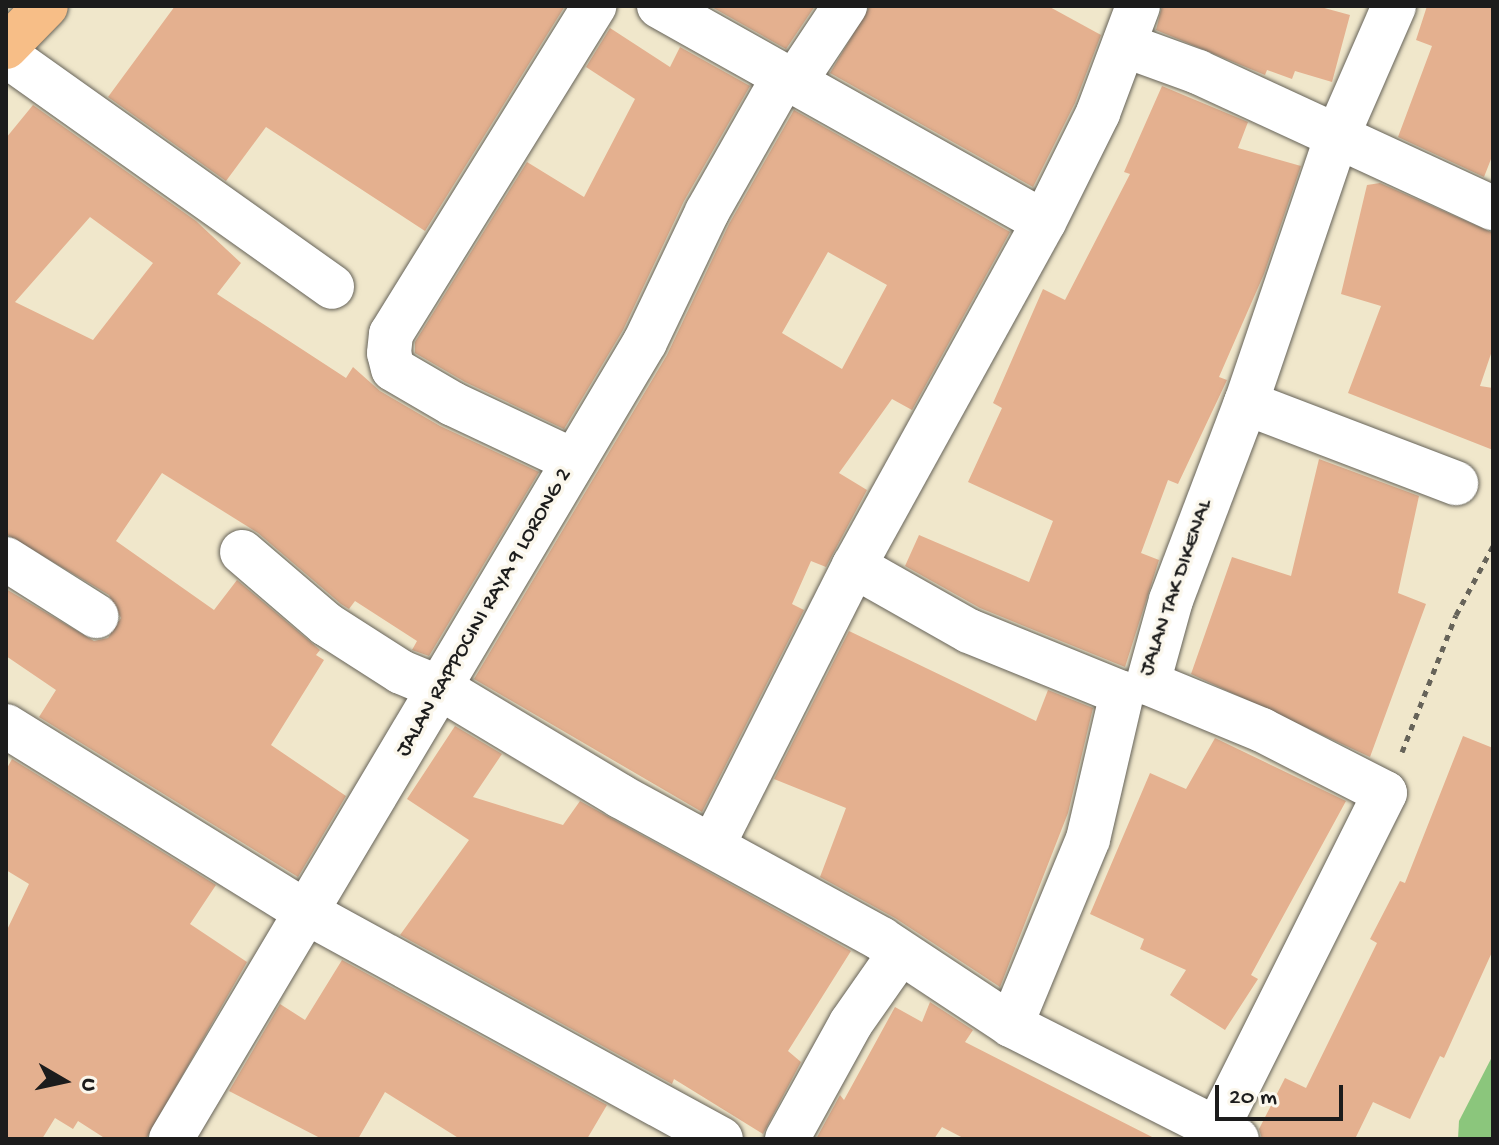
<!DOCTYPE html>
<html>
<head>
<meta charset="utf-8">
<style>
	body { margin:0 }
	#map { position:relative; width:1499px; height:1145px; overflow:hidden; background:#f0e7cb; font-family:"Gochi Hand",sans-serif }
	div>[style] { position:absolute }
	.green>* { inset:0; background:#8bc67c }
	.building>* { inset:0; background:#e4b08f }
	.path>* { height:5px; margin-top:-2.5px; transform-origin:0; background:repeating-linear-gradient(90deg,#666359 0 6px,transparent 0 12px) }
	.roads { filter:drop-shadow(0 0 2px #666359) drop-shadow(0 0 2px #666359) }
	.minor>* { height:44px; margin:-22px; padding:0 22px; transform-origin:22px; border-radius:22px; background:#fff }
	.major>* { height:44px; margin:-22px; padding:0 22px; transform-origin:22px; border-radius:22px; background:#f7be87 }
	span { translate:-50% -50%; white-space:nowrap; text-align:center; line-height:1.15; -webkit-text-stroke:7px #fbf7ec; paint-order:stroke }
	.street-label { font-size:22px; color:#1c1c1c }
	.frame { position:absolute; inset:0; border:8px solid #1c1c1c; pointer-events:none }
	.north { position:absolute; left:24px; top:1041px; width:80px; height:80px; -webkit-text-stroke:6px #fbf7ec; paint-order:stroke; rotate:99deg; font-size:22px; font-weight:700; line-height:32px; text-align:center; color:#1c1c1c }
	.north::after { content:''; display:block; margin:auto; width:28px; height:36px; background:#1c1c1c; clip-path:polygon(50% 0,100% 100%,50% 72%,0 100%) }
	.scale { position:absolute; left:1215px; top:1085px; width:128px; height:36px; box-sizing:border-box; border:4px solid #1c1c1c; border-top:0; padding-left:10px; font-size:24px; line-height:28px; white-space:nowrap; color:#1c1c1c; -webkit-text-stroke:6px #fbf7ec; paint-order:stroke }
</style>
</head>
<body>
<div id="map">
	<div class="green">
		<div style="clip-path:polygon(1493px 1055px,1493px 1139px,1458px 1139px,1459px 1121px)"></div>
	</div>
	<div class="building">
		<div style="clip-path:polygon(175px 6px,565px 6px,425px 231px,266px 127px,226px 181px,108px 97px)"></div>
		<div style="clip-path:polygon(710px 6px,815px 6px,786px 49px)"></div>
		<div style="clip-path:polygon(870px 6px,1048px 6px,1101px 35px,1075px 103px,1033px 187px,830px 73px)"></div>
		<div style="clip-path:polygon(1162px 6px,1317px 6px,1350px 15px,1332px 82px,1295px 71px,1292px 79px,1267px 70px,1265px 75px,1156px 30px)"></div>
		<div style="clip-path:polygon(1427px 6px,1493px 6px,1493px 154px,1484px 177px,1398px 137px,1432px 46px,1416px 40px)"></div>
		<div style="clip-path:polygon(610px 28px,670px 67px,680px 47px,750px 86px,684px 201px,623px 330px,564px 429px,465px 382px,415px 353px,415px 342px,527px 162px,584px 197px,635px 99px,586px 67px)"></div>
		<div style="clip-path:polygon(1162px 86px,1248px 122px,1238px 148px,1301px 166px,1264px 274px,1219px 377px,1227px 380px,1178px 484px,1168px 480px,1141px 553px,1159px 560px,1125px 667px,980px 608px,905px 566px,919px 535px,1029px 582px,1053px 521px,968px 482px,1002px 408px,993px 403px,1043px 289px,1065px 300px,1130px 174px,1124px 172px)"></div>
		<div style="clip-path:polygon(evenodd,33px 105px,196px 221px,241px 263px,217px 294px,346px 378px,353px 367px,380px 391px,440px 426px,539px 472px,429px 656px,412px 650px,417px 641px,355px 601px,349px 609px,341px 604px,258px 533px,162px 473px,116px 541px,214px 610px,237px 580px,320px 650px,316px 655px,324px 660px,271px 745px,346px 796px,298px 877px,39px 717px,56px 690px,6px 656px,6px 589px,94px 641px,108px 638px,121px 618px,109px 595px,6px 534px,6px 138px,33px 105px,90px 217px,153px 263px,93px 340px,15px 302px,90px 217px)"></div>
		<div style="clip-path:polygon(evenodd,794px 110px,1010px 232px,912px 410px,892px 399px,839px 473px,867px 490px,826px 567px,811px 561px,792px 604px,804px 610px,702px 812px,474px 679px,667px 355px,729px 224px,794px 110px,828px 252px,887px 285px,842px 369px,782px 333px,828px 252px)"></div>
		<div style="clip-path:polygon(1380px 183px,1493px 233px,1493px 348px,1480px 386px,1493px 388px,1493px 450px,1348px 393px,1381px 306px,1341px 294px,1367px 185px)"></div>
		<div style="clip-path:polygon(1319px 459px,1419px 496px,1398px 593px,1426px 604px,1370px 757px,1191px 674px,1232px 557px,1291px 576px)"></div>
		<div style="clip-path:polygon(849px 631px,1036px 721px,1048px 690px,1093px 708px,1068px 813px,1000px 987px,895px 918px,820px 877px,846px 808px,774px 779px)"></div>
		<div style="clip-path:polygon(455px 726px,502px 754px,473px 797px,563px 825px,580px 801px,851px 951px,788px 1051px,801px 1062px,763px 1134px,674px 1079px,672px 1084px,400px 935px,469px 840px,407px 799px)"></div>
		<div style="clip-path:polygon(1463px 736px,1493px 748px,1493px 950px,1444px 1058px,1440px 1056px,1410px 1119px,1373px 1102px,1355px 1139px,1262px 1139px,1259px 1129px,1285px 1078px,1306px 1088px,1377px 943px,1370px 939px,1400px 881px,1405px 883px)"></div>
		<div style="clip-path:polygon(1215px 738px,1346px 801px,1251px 975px,1258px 979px,1225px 1030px,1170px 995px,1186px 970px,1140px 949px,1144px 939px,1090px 914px,1150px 773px,1186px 789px)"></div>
		<div style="clip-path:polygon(12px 759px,216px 885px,190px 924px,247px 962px,146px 1139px,106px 1139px,78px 1121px,73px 1129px,55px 1118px,42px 1139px,6px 1139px,6px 932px,29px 884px,6px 870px,6px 770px)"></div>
		<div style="clip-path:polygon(342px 960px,607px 1105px,587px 1139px,460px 1139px,385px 1092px,358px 1139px,322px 1139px,229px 1091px,280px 1004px,305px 1020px)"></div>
		<div style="clip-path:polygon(930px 1002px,973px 1030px,965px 1042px,1156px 1139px,965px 1139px,942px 1127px,934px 1139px,816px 1139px,840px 1095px,844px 1100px,895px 1007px,922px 1022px)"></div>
	</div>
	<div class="path">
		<div style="left:1402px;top:752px;width:147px;rotate:-68.5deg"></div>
		<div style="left:1456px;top:615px;width:78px;rotate:-61.8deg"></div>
	</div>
	<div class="roads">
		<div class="minor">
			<div style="left:659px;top:6px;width:441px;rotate:29.3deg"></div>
			<div style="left:1124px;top:45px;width:79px;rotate:20deg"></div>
			<div style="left:1198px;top:72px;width:325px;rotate:24.8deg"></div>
			<div style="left:6px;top:55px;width:400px;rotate:35.4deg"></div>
			<div style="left:793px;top:84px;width:94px;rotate:-56.3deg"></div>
			<div style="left:1246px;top:403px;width:225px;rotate:20.9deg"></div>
			<div style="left:574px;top:461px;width:134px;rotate:-154.8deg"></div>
			<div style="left:453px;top:404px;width:69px;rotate:-149.7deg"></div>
			<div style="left:393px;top:369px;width:16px;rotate:-104deg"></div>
			<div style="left:389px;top:353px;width:19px;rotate:-84deg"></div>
			<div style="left:391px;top:334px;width:386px;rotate:-58.2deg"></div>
			<div style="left:242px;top:552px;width:111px;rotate:40.6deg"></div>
			<div style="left:326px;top:624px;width:89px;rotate:32.6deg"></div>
			<div style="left:401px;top:672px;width:44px;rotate:22.5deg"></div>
			<div style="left:442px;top:689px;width:208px;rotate:31deg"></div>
			<div style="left:620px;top:796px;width:298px;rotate:28.7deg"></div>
			<div style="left:881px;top:939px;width:156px;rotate:33.5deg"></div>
			<div style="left:1011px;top:1025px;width:253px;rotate:26.8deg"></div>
			<div style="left:6px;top:559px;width:107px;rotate:32.3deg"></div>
			<div style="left:854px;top:566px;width:132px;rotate:29.5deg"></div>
			<div style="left:969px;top:631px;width:165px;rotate:22.1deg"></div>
			<div style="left:1148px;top:683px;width:86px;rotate:-74.5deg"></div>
			<div style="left:1171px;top:600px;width:211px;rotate:-69.2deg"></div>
			<div style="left:1246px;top:403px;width:279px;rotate:-71.2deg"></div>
			<div style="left:1336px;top:139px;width:145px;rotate:-66.4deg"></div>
			<div style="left:1148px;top:683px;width:123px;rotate:22.4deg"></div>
			<div style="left:1262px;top:730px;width:138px;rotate:27.1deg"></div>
			<div style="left:1385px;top:793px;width:376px;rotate:116.6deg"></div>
			<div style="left:6px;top:726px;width:353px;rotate:31.8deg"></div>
			<div style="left:306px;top:912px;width:473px;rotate:28.7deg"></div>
			<div style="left:713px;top:845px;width:313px;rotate:-63.2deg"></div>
			<div style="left:854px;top:566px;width:393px;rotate:-61.1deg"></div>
			<div style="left:1044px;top:222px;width:122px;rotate:-63.6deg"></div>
			<div style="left:1098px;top:113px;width:114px;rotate:-69.5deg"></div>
			<div style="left:1011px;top:1025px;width:201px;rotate:-67.5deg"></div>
			<div style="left:1088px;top:839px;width:150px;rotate:-76.9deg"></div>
			<div style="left:171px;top:1139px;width:927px;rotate:-59.26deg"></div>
			<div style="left:645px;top:342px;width:144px;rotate:-64.5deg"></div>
			<div style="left:707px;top:212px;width:154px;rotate:-60.4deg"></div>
			<div style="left:787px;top:1139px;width:132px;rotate:-61.1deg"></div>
			<div style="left:851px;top:1023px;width:85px;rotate:-55deg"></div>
		</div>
		<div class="major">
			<div style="left:6px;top:47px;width:57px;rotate:-45.7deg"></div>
		</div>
	</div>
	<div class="street-label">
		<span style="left:1177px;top:588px;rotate:-71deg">JALAN TAK DIKENAL</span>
		<span style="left:485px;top:613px;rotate:-60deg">JALAN RAPPOCINI RAYA 9 LORONG 2</span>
	</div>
	<div class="frame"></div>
	<div class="north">U</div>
	<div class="scale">20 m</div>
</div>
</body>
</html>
